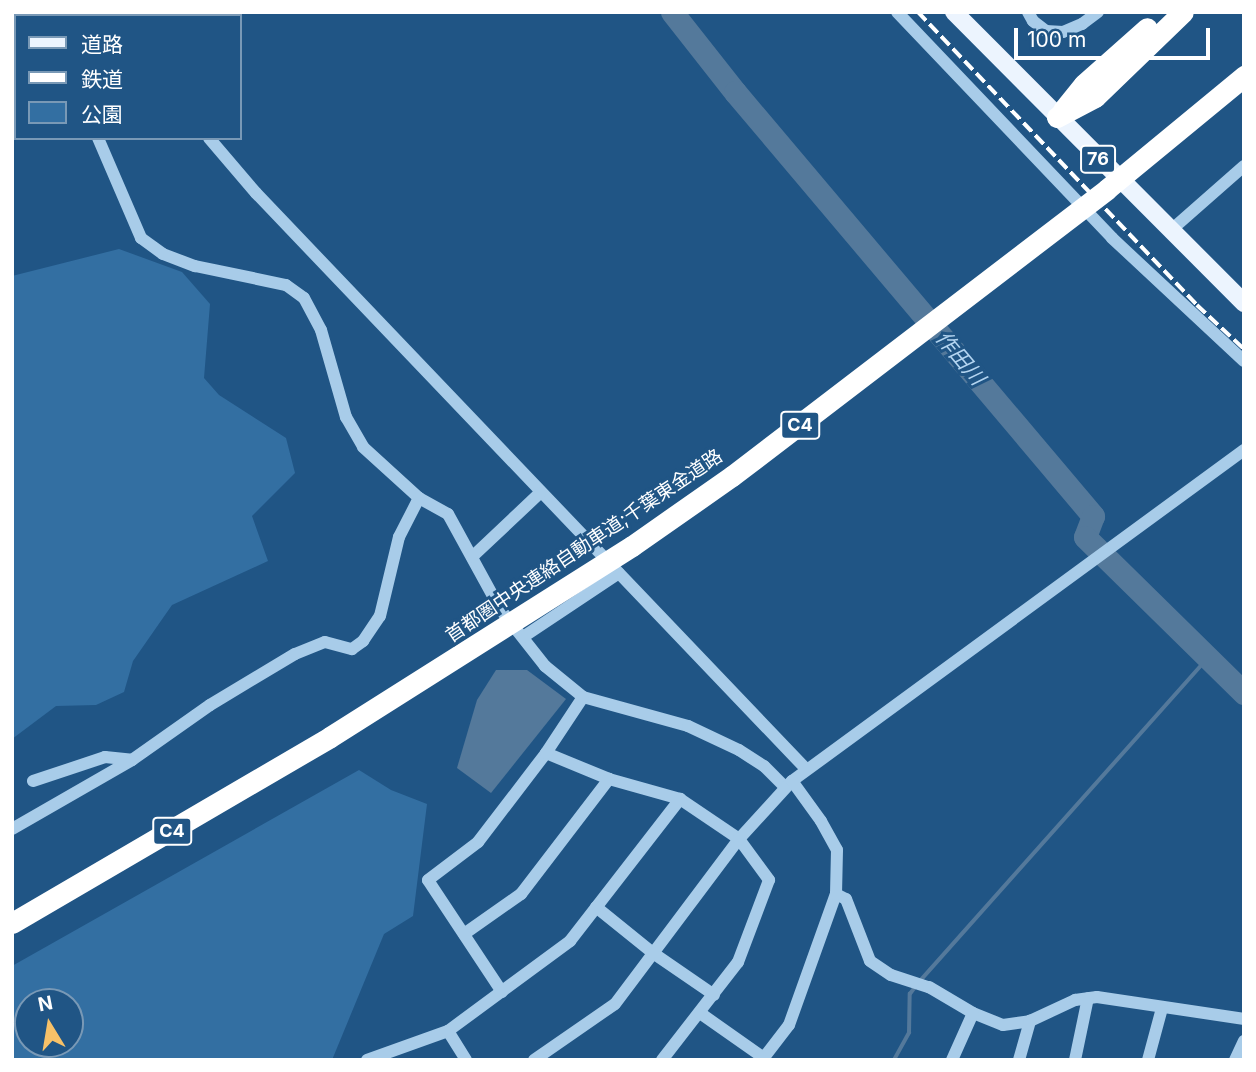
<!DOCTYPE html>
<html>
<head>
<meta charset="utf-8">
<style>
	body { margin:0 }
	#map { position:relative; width:1256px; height:1072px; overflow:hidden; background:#205585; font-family:Inter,"Noto Sans JP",sans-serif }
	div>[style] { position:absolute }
	.green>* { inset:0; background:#336fa2 }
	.water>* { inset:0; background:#54799b }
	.stream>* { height:3.5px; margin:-1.75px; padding:0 1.75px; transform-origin:1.75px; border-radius:1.75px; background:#54799b }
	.river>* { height:23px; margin:-11.5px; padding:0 11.5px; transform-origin:11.5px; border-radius:11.5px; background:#54799b }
	.minor>* { height:12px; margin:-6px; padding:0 6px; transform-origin:6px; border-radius:6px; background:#a8cce9 }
	.major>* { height:18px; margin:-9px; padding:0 9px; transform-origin:9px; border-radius:9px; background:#ecf4fe }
	.highway>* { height:21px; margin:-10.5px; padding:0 10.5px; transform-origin:10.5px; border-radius:10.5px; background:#fff }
	.rail>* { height:3.5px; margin-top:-1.75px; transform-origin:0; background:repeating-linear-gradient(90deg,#fff 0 12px,transparent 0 17px) }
	.highway-bridge>* { height:21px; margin:-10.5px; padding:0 10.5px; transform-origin:10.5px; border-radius:10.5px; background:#fff }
	span { translate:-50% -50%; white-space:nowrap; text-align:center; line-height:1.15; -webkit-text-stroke:6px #205585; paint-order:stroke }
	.shield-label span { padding:2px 5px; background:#205585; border:2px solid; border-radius:5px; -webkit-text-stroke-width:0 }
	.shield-label { font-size:18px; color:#fff; font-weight:700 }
	.street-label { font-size:19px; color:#fff }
	.water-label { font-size:21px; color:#b4d5f1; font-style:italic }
	.frame { position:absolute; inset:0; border:14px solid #fff; pointer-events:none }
	.legend { position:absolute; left:14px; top:14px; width:228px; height:126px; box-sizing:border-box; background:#205585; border:2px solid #7999b6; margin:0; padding:9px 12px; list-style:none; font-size:21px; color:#fff }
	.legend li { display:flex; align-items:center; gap:14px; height:35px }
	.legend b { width:35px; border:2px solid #7999b6 }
	.north { position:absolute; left:14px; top:988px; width:70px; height:70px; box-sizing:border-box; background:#205585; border:2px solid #7999b6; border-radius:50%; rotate:349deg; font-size:19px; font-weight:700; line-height:28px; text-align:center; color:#fff }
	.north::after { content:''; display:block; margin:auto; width:24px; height:32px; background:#f7c168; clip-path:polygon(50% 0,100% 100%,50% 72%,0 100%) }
	.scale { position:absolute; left:1014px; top:28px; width:196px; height:32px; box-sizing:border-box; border:4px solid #fff; border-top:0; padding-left:9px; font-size:21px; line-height:24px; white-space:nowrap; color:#fff; -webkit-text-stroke:5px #205585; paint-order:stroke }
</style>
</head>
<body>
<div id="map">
	<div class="green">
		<div style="clip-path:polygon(119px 249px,182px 272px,210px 304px,204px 378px,219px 395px,286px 438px,295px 473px,252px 516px,268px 561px,172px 605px,133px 661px,124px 692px,96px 705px,56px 706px,12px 739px,12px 276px)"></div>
		<div style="clip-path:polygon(evenodd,359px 770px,391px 790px,427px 804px,413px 916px,384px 934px,332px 1060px,12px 1060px,12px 966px,359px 770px,28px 1002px,70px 1002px,70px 1044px,28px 1044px,28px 1002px)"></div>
	</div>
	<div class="water">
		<div style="clip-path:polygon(496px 670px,527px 670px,566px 699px,491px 793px,457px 768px,477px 700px)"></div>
	</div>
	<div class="stream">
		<div style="left:920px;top:981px;width:431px;rotate:-48.3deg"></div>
		<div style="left:894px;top:1060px;width:31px;rotate:-61deg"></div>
		<div style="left:909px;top:1033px;width:39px;rotate:-89deg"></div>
		<div style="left:910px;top:994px;width:9px;rotate:-54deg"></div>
	</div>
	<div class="river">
		<div style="left:672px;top:12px;width:102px;rotate:51.8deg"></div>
		<div style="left:735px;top:92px;width:555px;rotate:49.82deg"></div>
		<div style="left:1093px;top:516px;width:22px;rotate:111deg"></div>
		<div style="left:1085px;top:537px;width:223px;rotate:44.5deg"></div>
	</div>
	<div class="minor">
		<div style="left:78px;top:12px;width:4px;rotate:76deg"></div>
		<div style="left:897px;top:12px;width:312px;rotate:46.4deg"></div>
		<div style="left:1112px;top:238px;width:180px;rotate:43deg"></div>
		<div style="left:1028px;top:12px;width:10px;rotate:61deg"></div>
		<div style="left:1033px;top:21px;width:16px;rotate:38deg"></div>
		<div style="left:1046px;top:31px;width:17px;rotate:3deg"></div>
		<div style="left:1063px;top:32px;width:21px;rotate:-23deg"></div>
		<div style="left:1082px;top:24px;width:20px;rotate:-37deg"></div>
		<div style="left:12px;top:87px;width:5px;rotate:-37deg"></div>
		<div style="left:98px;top:138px;width:109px;rotate:66.7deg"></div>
		<div style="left:141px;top:238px;width:27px;rotate:36deg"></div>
		<div style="left:163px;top:254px;width:34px;rotate:21deg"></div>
		<div style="left:195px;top:266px;width:93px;rotate:11.8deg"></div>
		<div style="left:286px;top:285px;width:22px;rotate:36deg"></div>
		<div style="left:304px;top:298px;width:36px;rotate:62deg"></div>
		<div style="left:321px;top:330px;width:91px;rotate:74deg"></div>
		<div style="left:346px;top:417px;width:34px;rotate:60deg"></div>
		<div style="left:363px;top:447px;width:76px;rotate:42.3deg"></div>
		<div style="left:419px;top:498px;width:33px;rotate:29deg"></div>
		<div style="left:448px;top:514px;width:108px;rotate:61.3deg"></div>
		<div style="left:500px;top:609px;width:73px;rotate:51.7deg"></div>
		<div style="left:545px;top:666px;width:49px;rotate:39.2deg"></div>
		<div style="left:583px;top:697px;width:109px;rotate:15.4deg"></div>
		<div style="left:688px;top:726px;width:56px;rotate:25.2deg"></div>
		<div style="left:739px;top:750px;width:30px;rotate:33deg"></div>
		<div style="left:764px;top:766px;width:30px;rotate:45deg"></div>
		<div style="left:209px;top:138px;width:72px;rotate:49.5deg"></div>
		<div style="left:256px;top:193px;width:796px;rotate:46.32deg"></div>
		<div style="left:1170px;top:231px;width:98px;rotate:-41.3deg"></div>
		<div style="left:472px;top:557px;width:93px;rotate:-43.3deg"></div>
		<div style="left:523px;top:637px;width:115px;rotate:-33.7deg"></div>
		<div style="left:546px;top:753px;width:68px;rotate:22.4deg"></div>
		<div style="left:609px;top:779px;width:74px;rotate:15.7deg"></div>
		<div style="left:680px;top:799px;width:71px;rotate:34.1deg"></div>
		<div style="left:739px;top:839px;width:51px;rotate:53.8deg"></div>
		<div style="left:769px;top:880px;width:88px;rotate:110.7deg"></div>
		<div style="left:738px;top:962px;width:124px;rotate:127.8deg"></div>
		<div style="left:33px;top:781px;width:76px;rotate:-18.4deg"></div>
		<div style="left:105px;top:757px;width:27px;rotate:6deg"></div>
		<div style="left:12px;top:829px;width:138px;rotate:-29.9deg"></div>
		<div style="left:132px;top:760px;width:95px;rotate:-35.2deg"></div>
		<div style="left:210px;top:705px;width:99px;rotate:-31deg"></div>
		<div style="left:295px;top:654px;width:32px;rotate:-22deg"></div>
		<div style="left:325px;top:642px;width:28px;rotate:15deg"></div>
		<div style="left:352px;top:649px;width:14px;rotate:-36deg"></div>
		<div style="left:363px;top:641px;width:30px;rotate:-56deg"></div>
		<div style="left:380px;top:616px;width:81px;rotate:-76.5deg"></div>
		<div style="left:399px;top:537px;width:44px;rotate:-62.9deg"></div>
		<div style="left:836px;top:894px;width:11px;rotate:27deg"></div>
		<div style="left:846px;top:899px;width:66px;rotate:68.8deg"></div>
		<div style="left:870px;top:961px;width:25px;rotate:34deg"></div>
		<div style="left:891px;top:975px;width:40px;rotate:18deg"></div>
		<div style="left:929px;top:987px;width:51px;rotate:30.6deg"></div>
		<div style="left:973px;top:1013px;width:32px;rotate:22deg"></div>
		<div style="left:1003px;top:1025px;width:27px;rotate:-8deg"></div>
		<div style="left:1030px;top:1021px;width:50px;rotate:-25deg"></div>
		<div style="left:1075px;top:1000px;width:22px;rotate:-8deg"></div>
		<div style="left:1097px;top:997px;width:149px;rotate:8.5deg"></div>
		<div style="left:596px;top:907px;width:73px;rotate:38.9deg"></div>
		<div style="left:653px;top:953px;width:74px;rotate:34.5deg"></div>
		<div style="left:464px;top:934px;width:70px;rotate:-35.1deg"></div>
		<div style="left:521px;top:894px;width:145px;rotate:-52.6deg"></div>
		<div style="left:502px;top:992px;width:134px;rotate:-123.5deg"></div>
		<div style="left:428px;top:880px;width:63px;rotate:-37.2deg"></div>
		<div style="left:478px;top:842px;width:112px;rotate:-52.6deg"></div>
		<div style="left:546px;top:753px;width:67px;rotate:-56.5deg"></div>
		<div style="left:700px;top:1013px;width:78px;rotate:35.1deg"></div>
		<div style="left:448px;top:1031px;width:34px;rotate:58deg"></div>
		<div style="left:367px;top:1060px;width:86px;rotate:-19.7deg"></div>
		<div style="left:448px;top:1031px;width:152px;rotate:-36.4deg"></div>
		<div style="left:570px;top:941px;width:180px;rotate:-52.2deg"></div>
		<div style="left:534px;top:1060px;width:98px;rotate:-34.7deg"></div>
		<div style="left:615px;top:1004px;width:206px;rotate:-53.1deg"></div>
		<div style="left:739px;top:839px;width:79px;rotate:-47.6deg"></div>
		<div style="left:792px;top:781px;width:560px;rotate:-36.22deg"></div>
		<div style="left:762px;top:1060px;width:44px;rotate:-52.4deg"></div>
		<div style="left:789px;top:1025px;width:139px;rotate:-70.3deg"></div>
		<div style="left:836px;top:894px;width:44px;rotate:-88.7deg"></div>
		<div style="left:837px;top:850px;width:33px;rotate:-119deg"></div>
		<div style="left:821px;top:821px;width:49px;rotate:-125.9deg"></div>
		<div style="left:952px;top:1060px;width:51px;rotate:-65.9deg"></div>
		<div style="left:1019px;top:1060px;width:41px;rotate:-74.2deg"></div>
		<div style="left:1075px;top:1060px;width:63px;rotate:-78.2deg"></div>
		<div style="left:1148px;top:1060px;width:54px;rotate:-74.9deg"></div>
		<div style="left:1235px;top:1060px;width:21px;rotate:-65deg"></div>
	</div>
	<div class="major">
		<div style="left:954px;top:12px;width:411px;rotate:45.1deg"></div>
	</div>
	<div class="highway">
		<div style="left:1063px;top:110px;width:33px;rotate:-51deg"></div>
		<div style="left:1084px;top:84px;width:84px;rotate:-41.6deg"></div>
		<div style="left:1057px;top:117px;width:43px;rotate:-27.8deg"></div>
		<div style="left:1095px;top:97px;width:122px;rotate:-44deg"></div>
		<div style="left:12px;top:923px;width:368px;rotate:-30.3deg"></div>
	</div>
	<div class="rail">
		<div style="left:918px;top:12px;width:405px;rotate:46.4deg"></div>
		<div style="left:1197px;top:305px;width:64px;rotate:43.1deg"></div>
	</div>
	<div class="highway-bridge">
		<div style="left:330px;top:737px;width:357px;rotate:-32.3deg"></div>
		<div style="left:632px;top:546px;width:122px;rotate:-35deg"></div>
		<div style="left:732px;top:476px;width:472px;rotate:-37.4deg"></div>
		<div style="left:1107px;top:189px;width:178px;rotate:-39.5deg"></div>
	</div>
	<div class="shield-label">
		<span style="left:1098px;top:159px">76</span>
		<span style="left:800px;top:425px">C4</span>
		<span style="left:172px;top:831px">C4</span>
	</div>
	<div class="street-label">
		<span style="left:584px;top:546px;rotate:-34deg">首都圏中央連絡自動車道;千葉東金道路</span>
	</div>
	<div class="water-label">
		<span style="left:960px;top:358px;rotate:50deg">作田川</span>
	</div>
	<div class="frame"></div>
	<ul class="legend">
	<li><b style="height:9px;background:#ecf4fe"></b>道路</li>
	<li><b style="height:9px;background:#fff"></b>鉄道</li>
	<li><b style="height:19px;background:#336fa2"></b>公園</li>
	</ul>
	<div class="north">N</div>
	<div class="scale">100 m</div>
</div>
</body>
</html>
